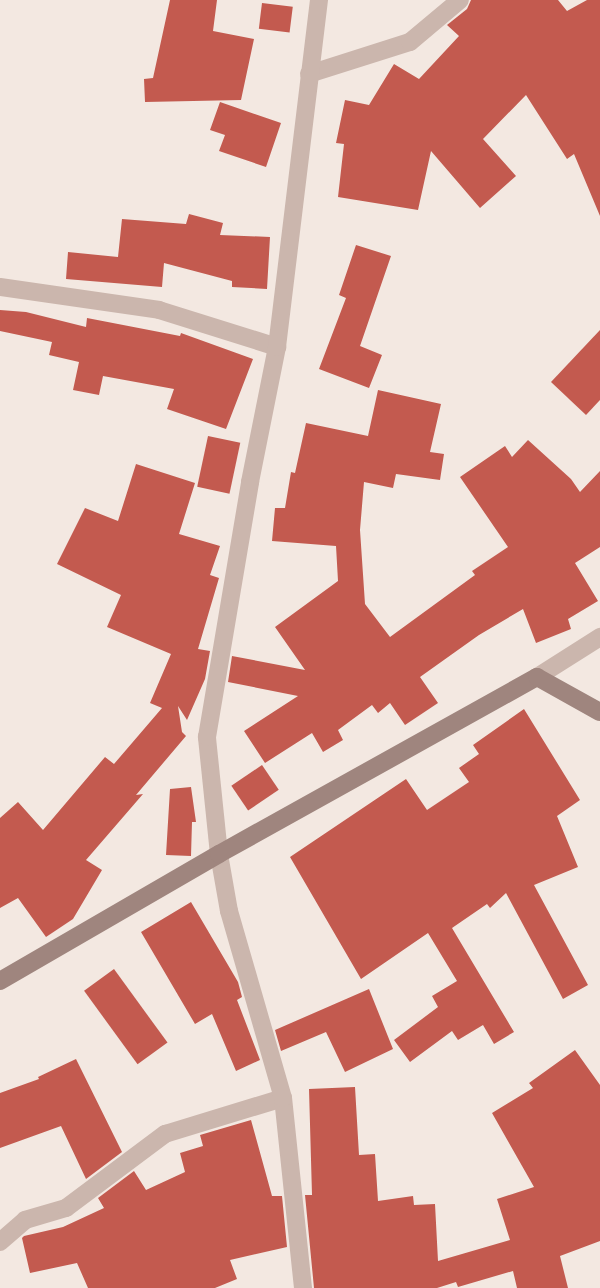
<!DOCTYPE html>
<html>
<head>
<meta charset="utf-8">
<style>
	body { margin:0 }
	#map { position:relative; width:600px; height:1288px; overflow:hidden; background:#f3e8e1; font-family:"Sofia Sans Condensed",sans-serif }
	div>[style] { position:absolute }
	.building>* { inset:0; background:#c35a4f; transform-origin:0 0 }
	.street>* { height:18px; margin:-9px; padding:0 9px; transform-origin:9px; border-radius:9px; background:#cbb6ad }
	.secondary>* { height:18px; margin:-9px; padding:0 9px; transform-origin:9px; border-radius:9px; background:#9f857e }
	span { translate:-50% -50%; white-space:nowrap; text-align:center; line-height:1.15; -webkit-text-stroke:5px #faf3ee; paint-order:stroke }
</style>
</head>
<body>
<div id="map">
	<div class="building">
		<div style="clip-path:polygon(170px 0,217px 0,213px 31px,254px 39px,241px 100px,145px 102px,144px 79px,153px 78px)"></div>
		<div style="clip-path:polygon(471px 0,558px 0,567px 11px,587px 0,600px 0,600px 216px,574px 154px,567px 159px,526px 95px,483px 139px,516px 176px,480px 208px,431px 151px,418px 210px,338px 197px,344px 144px,336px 143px,345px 100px,369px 105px,394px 64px,419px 79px,459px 36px,447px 25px,467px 9px)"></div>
		<div style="left:262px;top:3px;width:31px;height:26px;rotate:7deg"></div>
		<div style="clip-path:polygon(220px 102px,281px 123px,266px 167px,219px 151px,225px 135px,210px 130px)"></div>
		<div style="clip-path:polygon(189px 214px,223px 223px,220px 235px,270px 237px,267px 289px,232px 287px,232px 281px,164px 263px,162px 287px,66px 279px,68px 252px,118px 257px,122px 219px,186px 224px)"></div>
		<div style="clip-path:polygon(356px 245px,391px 256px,360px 346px,382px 355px,369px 388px,319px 369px,346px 298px,339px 295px)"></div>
		<div style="clip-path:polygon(0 310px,26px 312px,86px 327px,87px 318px,180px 336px,181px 333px,253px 359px,226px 429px,167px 409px,174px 389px,103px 376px,99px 395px,73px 390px,79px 362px,49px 355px,52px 342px,0 331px)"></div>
		<div style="clip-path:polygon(600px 330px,600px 400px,586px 415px,551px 382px)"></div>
		<div style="clip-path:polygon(378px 390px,441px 404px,430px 452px,444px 454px,440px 480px,396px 474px,393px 488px,364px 482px,360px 530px,365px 604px,390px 637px,475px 575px,472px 571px,508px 547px,460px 477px,505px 446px,512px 457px,528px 440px,571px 479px,580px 492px,600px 471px,600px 547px,575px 563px,598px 601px,568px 619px,571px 629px,536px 643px,523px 609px,479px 635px,420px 677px,438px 703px,405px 725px,390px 703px,378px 713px,372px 705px,338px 730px,343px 740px,323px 752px,312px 733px,265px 763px,244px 731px,298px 696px,228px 682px,232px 656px,305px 670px,275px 627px,338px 581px,336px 546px,272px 541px,275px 508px,285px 508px,291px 472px,295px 473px,306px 423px,368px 436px)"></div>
		<div style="left:208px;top:436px;width:33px;height:52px;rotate:12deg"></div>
		<div style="clip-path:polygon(136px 464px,195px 483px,179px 534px,220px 546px,210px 575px,219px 578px,198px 649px,210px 651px,205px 679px,187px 720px,178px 706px,182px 732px,186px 736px,136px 795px,143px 794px,86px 860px,102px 870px,73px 919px,46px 937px,18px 898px,0 908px,0 818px,18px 802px,43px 830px,105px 757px,114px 764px,162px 708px,150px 703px,171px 654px,107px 627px,121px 595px,57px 564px,85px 508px,118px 521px)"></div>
		<div style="clip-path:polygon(524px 709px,580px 800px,557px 816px,578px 867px,534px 885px,588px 985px,563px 999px,506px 893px,490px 908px,487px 904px,452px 928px,514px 1032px,494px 1044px,483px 1025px,458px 1040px,452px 1031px,410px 1062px,394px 1040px,438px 1007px,432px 996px,457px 981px,428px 933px,361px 979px,290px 857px,406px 779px,427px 810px,469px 782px,459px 768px,479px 754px,473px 745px)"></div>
		<div style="left:262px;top:765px;width:30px;height:37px;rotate:56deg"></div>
		<div style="clip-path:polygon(191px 787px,196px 822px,192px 822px,191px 856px,166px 855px,170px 789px)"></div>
		<div style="clip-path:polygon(191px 902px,238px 982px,242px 997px,237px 1000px,260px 1060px,236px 1071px,212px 1014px,195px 1024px,141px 932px)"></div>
		<div style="left:114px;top:969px;width:91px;height:37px;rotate:54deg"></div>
		<div style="clip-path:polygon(369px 989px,393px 1049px,345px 1072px,326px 1032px,281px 1051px,275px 1030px)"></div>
		<div style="clip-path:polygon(575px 1050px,600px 1085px,600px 1241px,560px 1256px,568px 1288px,517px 1288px,513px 1271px,458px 1287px,456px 1282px,437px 1288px,314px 1288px,305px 1195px,312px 1195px,309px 1089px,355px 1087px,359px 1155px,375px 1154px,378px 1201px,413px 1196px,414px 1205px,435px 1204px,438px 1261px,510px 1240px,497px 1199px,534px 1187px,492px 1113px,533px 1088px,529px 1083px)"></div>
		<div style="clip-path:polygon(76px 1059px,122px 1152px,86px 1179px,61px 1126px,0 1148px,0 1093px,39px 1079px,38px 1077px)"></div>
		<div style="clip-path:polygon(251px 1120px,272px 1196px,282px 1196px,287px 1247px,230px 1260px,237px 1279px,215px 1288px,88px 1288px,77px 1263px,30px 1273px,22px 1238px,24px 1236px,63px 1227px,104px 1208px,98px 1198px,134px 1171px,146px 1190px,185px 1172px,180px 1153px,203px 1146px,200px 1135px)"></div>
	</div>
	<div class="street">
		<div style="left:309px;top:74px;width:106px;rotate:-17.6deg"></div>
		<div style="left:410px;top:42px;width:65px;rotate:-40deg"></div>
		<div style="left:0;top:287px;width:161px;rotate:8.2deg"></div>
		<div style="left:159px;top:310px;width:124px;rotate:17.4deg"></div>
		<div style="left:537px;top:677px;width:75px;rotate:-32.4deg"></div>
		<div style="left:0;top:1242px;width:33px;rotate:-41deg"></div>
		<div style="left:25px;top:1220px;width:43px;rotate:-16.3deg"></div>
		<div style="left:66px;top:1208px;width:124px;rotate:-36.8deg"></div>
		<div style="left:165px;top:1134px;width:123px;rotate:-17deg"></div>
		<div style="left:303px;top:1288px;width:191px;rotate:-96deg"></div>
		<div style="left:283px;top:1098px;width:195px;rotate:-106.1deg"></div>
		<div style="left:229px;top:911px;width:58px;rotate:-100deg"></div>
		<div style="left:219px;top:854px;width:118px;rotate:-95.9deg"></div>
		<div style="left:207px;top:737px;width:259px;rotate:-80.4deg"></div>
		<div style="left:250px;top:482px;width:138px;rotate:-78.7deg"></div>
		<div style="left:277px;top:347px;width:350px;rotate:-83.1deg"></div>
	</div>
	<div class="secondary">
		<div style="left:0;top:981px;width:253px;rotate:-30.1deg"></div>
		<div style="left:219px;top:854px;width:364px;rotate:-29.1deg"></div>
		<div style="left:537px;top:677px;width:72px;rotate:29.1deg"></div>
	</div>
</div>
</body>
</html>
